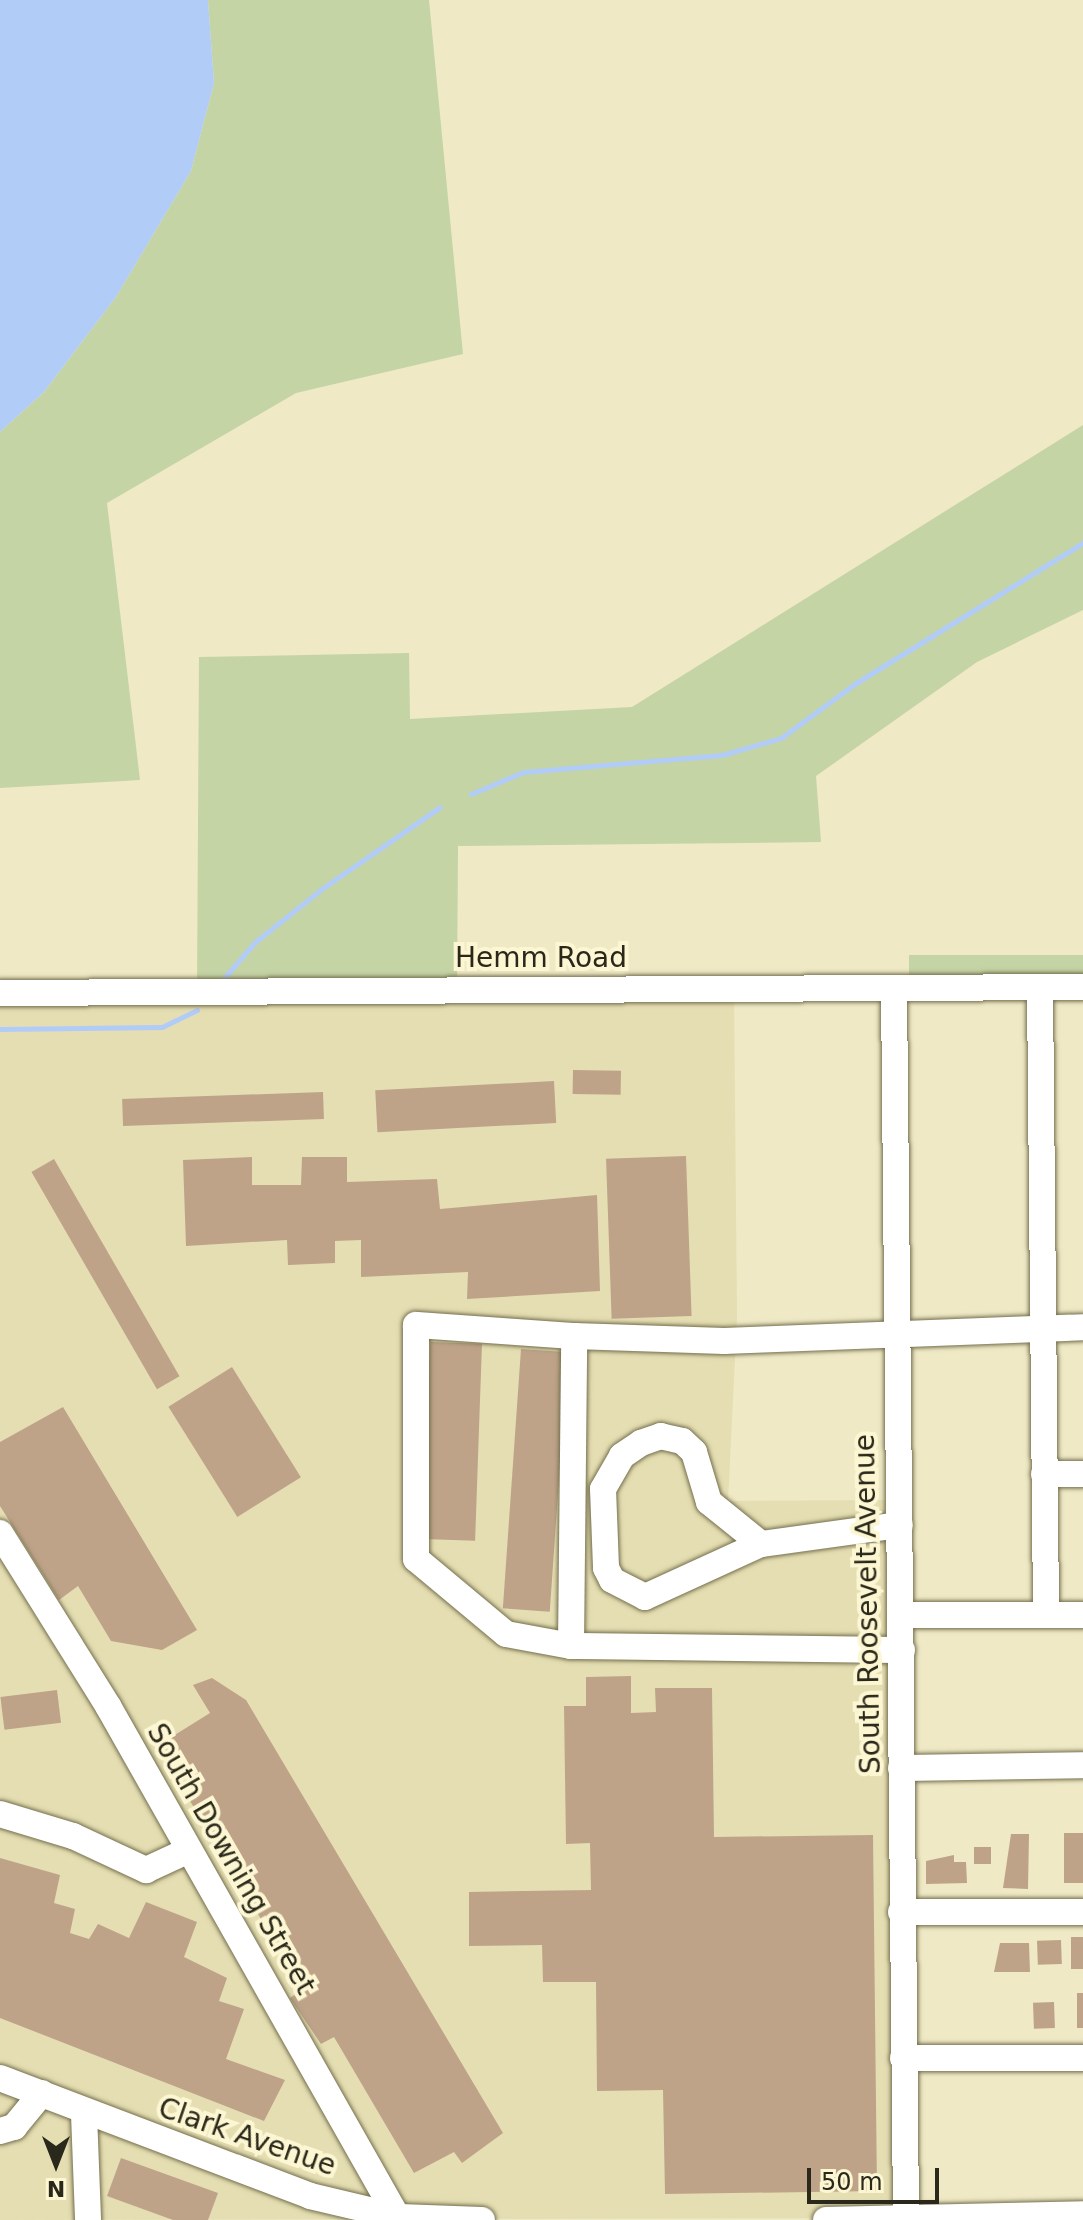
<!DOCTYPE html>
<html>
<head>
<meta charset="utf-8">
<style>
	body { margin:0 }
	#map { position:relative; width:1083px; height:2220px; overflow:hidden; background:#efe9c5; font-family:"DejaVu Sans",sans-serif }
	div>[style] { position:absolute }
	.built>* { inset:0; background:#e5deb2 }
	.green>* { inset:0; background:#c4d4a5; transform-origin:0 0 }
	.water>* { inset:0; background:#b2ccf8 }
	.stream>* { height:5px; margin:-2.5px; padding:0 2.5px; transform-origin:2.5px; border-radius:2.5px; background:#b2ccf8 }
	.building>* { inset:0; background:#bea389; transform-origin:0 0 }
	.roads { filter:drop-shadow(0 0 2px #746f4e) drop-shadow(0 0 2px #746f4e) }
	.minor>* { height:26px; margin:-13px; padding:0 13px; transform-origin:13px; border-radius:13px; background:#fff }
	span { translate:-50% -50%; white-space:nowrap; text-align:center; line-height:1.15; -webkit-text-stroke:8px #fcf6d2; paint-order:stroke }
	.street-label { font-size:28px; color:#2a281a }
	.north { position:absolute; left:16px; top:2124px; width:80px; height:80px; -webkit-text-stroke:6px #fcf6d2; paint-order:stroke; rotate:180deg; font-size:22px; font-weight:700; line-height:32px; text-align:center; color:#2a281a }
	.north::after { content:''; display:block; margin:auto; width:28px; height:36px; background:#2a281a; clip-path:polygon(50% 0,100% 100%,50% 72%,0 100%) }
	.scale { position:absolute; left:807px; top:2168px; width:132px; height:36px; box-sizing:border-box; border:4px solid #2a281a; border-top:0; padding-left:10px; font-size:24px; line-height:28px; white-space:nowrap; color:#2a281a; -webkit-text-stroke:6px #fcf6d2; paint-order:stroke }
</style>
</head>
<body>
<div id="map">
	<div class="built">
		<div style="clip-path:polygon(734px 989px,737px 1318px,728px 1501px,900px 1500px,906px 2218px,0 2220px,0 995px)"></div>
	</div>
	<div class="green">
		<div style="clip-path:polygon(208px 0,429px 0,463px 354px,296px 393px,107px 503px,140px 780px,0 788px,0 432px,44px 392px,116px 297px,191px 171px,214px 83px)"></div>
		<div style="clip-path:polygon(1083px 425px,1083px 610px,977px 662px,816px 776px,821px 842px,458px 846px,457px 990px,197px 992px,199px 657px,409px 653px,410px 719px,632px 707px)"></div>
		<div style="left:1083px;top:955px;width:32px;height:174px;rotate:90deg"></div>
	</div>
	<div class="water">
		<div style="clip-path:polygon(0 0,208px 0,214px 83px,191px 171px,116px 297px,44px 392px,0 432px)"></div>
	</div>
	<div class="stream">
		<div style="left:471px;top:794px;width:56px;rotate:-22.9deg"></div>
		<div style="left:523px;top:772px;width:200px;rotate:-4.9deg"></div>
		<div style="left:722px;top:755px;width:61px;rotate:-16.1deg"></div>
		<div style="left:781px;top:738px;width:93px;rotate:-36.3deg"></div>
		<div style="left:856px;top:683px;width:267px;rotate:-31.7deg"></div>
		<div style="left:225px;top:977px;width:46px;rotate:-49.4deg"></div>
		<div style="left:255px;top:942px;width:87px;rotate:-38.5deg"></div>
		<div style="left:323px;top:888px;width:142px;rotate:-34.7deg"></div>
		<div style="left:0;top:1029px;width:162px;rotate:-0.7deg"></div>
		<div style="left:162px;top:1027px;width:39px;rotate:-26deg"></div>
	</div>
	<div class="building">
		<div style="left:573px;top:1070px;width:48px;height:24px;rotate:1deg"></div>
		<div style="left:554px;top:1081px;width:42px;height:179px;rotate:87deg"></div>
		<div style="left:323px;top:1092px;width:27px;height:201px;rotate:88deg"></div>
		<div style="left:686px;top:1156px;width:160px;height:80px;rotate:88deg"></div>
		<div style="clip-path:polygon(252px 1157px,252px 1185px,301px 1185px,302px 1157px,347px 1157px,347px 1182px,437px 1179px,440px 1209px,597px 1195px,600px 1291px,467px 1299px,468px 1272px,361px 1277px,361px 1240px,335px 1241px,335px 1263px,288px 1265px,287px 1240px,186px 1246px,183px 1160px)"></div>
		<div style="left:54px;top:1159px;width:251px;height:26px;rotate:60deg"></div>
		<div style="left:430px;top:1342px;width:52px;height:197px;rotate:2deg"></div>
		<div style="left:521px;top:1349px;width:47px;height:260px;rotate:4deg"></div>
		<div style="left:232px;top:1367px;width:130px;height:75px;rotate:58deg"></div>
		<div style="clip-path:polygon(63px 1407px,197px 1630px,162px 1650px,111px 1641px,78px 1586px,59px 1600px,0 1506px,0 1442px)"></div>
		<div style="clip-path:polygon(631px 1676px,631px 1713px,656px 1712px,655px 1688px,712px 1688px,714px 1837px,873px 1835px,877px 2191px,665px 2194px,663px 2090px,597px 2091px,596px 1982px,543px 1982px,542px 1945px,469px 1946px,469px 1892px,591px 1890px,590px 1843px,566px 1844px,564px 1706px,586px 1706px,586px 1677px)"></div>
		<div style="clip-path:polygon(212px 1678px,246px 1700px,503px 2133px,462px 2163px,454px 2152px,414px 2173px,334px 2037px,321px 2044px,290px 1998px,303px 1989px,157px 1746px,210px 1713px,193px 1685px)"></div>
		<div style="left:57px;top:1690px;width:33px;height:57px;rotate:83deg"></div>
		<div style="left:1064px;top:1833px;width:19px;height:50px"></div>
		<div style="clip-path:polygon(1011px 1834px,1029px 1834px,1028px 1889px,1003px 1888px)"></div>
		<div style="left:974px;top:1847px;width:17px;height:17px"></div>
		<div style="clip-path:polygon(954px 1855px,954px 1862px,966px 1862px,967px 1883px,926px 1884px,926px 1861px)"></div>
		<div style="clip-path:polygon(0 1858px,60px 1875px,54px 1903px,75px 1909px,70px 1933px,89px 1939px,98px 1924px,129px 1938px,146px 1902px,197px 1922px,184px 1957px,227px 1978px,219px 2001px,244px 2009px,226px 2059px,285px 2080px,264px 2121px,0 2018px)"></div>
		<div style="left:1071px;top:1937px;width:12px;height:32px"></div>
		<div style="left:1061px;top:1940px;width:24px;height:24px;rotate:88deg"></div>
		<div style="clip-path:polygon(1000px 1943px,1029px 1943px,1030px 1972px,994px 1972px)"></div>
		<div style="left:1077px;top:1993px;width:6px;height:35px"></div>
		<div style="left:1054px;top:2002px;width:26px;height:21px;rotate:88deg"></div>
		<div style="clip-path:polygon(121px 2158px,218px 2193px,208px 2220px,173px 2220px,107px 2196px)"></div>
	</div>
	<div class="roads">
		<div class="minor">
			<div style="left:894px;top:988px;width:1232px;rotate:89.44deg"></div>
			<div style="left:1040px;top:988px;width:627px;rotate:89.45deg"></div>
			<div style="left:0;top:993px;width:1083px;rotate:-0.32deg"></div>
			<div style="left:1044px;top:1474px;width:39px"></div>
			<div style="left:0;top:1533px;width:204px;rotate:58deg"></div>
			<div style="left:108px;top:1706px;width:591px;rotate:60.48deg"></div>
			<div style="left:761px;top:1544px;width:67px;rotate:-141.1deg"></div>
			<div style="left:709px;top:1502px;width:52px;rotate:-106.7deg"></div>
			<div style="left:694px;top:1452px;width:16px;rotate:-137deg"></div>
			<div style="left:682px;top:1441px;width:22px;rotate:-167deg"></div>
			<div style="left:661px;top:1436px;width:21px;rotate:161deg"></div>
			<div style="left:641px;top:1443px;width:23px;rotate:146deg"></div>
			<div style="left:622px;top:1456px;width:38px;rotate:120deg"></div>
			<div style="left:603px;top:1489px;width:79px;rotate:87.8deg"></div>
			<div style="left:606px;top:1568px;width:13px;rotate:63deg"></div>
			<div style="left:612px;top:1580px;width:37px;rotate:27deg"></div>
			<div style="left:645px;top:1597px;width:128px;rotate:-24.6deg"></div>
			<div style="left:761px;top:1544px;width:140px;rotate:-7.8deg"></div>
			<div style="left:902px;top:1615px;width:181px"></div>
			<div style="left:571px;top:1646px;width:66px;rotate:-169.5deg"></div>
			<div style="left:506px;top:1634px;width:117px;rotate:-140.2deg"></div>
			<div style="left:416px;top:1559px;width:234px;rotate:-90deg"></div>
			<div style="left:416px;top:1325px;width:158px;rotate:4deg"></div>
			<div style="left:902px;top:1650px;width:331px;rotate:-179.3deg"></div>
			<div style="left:571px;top:1646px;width:310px;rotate:-89.4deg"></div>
			<div style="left:574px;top:1336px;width:150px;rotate:1.9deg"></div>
			<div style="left:724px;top:1341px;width:359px;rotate:-2.2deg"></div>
			<div style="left:901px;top:1768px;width:182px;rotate:-0.9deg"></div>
			<div style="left:0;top:1814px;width:76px;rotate:16.8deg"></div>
			<div style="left:73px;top:1836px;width:81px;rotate:25deg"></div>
			<div style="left:146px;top:1870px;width:47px;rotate:-24.9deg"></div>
			<div style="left:901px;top:1912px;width:182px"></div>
			<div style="left:903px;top:2058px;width:180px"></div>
			<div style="left:0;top:2078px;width:332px;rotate:20.8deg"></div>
			<div style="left:310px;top:2196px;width:91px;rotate:13.3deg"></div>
			<div style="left:399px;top:2217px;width:83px;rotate:2.1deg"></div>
			<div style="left:84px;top:2114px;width:106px;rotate:87.8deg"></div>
			<div style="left:0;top:2131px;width:15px;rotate:-16deg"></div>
			<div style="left:14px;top:2127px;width:44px;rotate:-50.5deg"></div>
			<div style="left:826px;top:2220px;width:257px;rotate:-1.3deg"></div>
		</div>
	</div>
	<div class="street-label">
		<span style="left:541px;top:958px">Hemm Road</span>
		<span style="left:868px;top:1604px;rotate:-91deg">South Roosevelt Avenue</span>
		<span style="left:231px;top:1859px;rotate:60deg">South Downing Street</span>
		<span style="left:247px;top:2137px;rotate:19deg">Clark Avenue</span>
	</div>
	<div class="north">N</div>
	<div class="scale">50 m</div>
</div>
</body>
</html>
